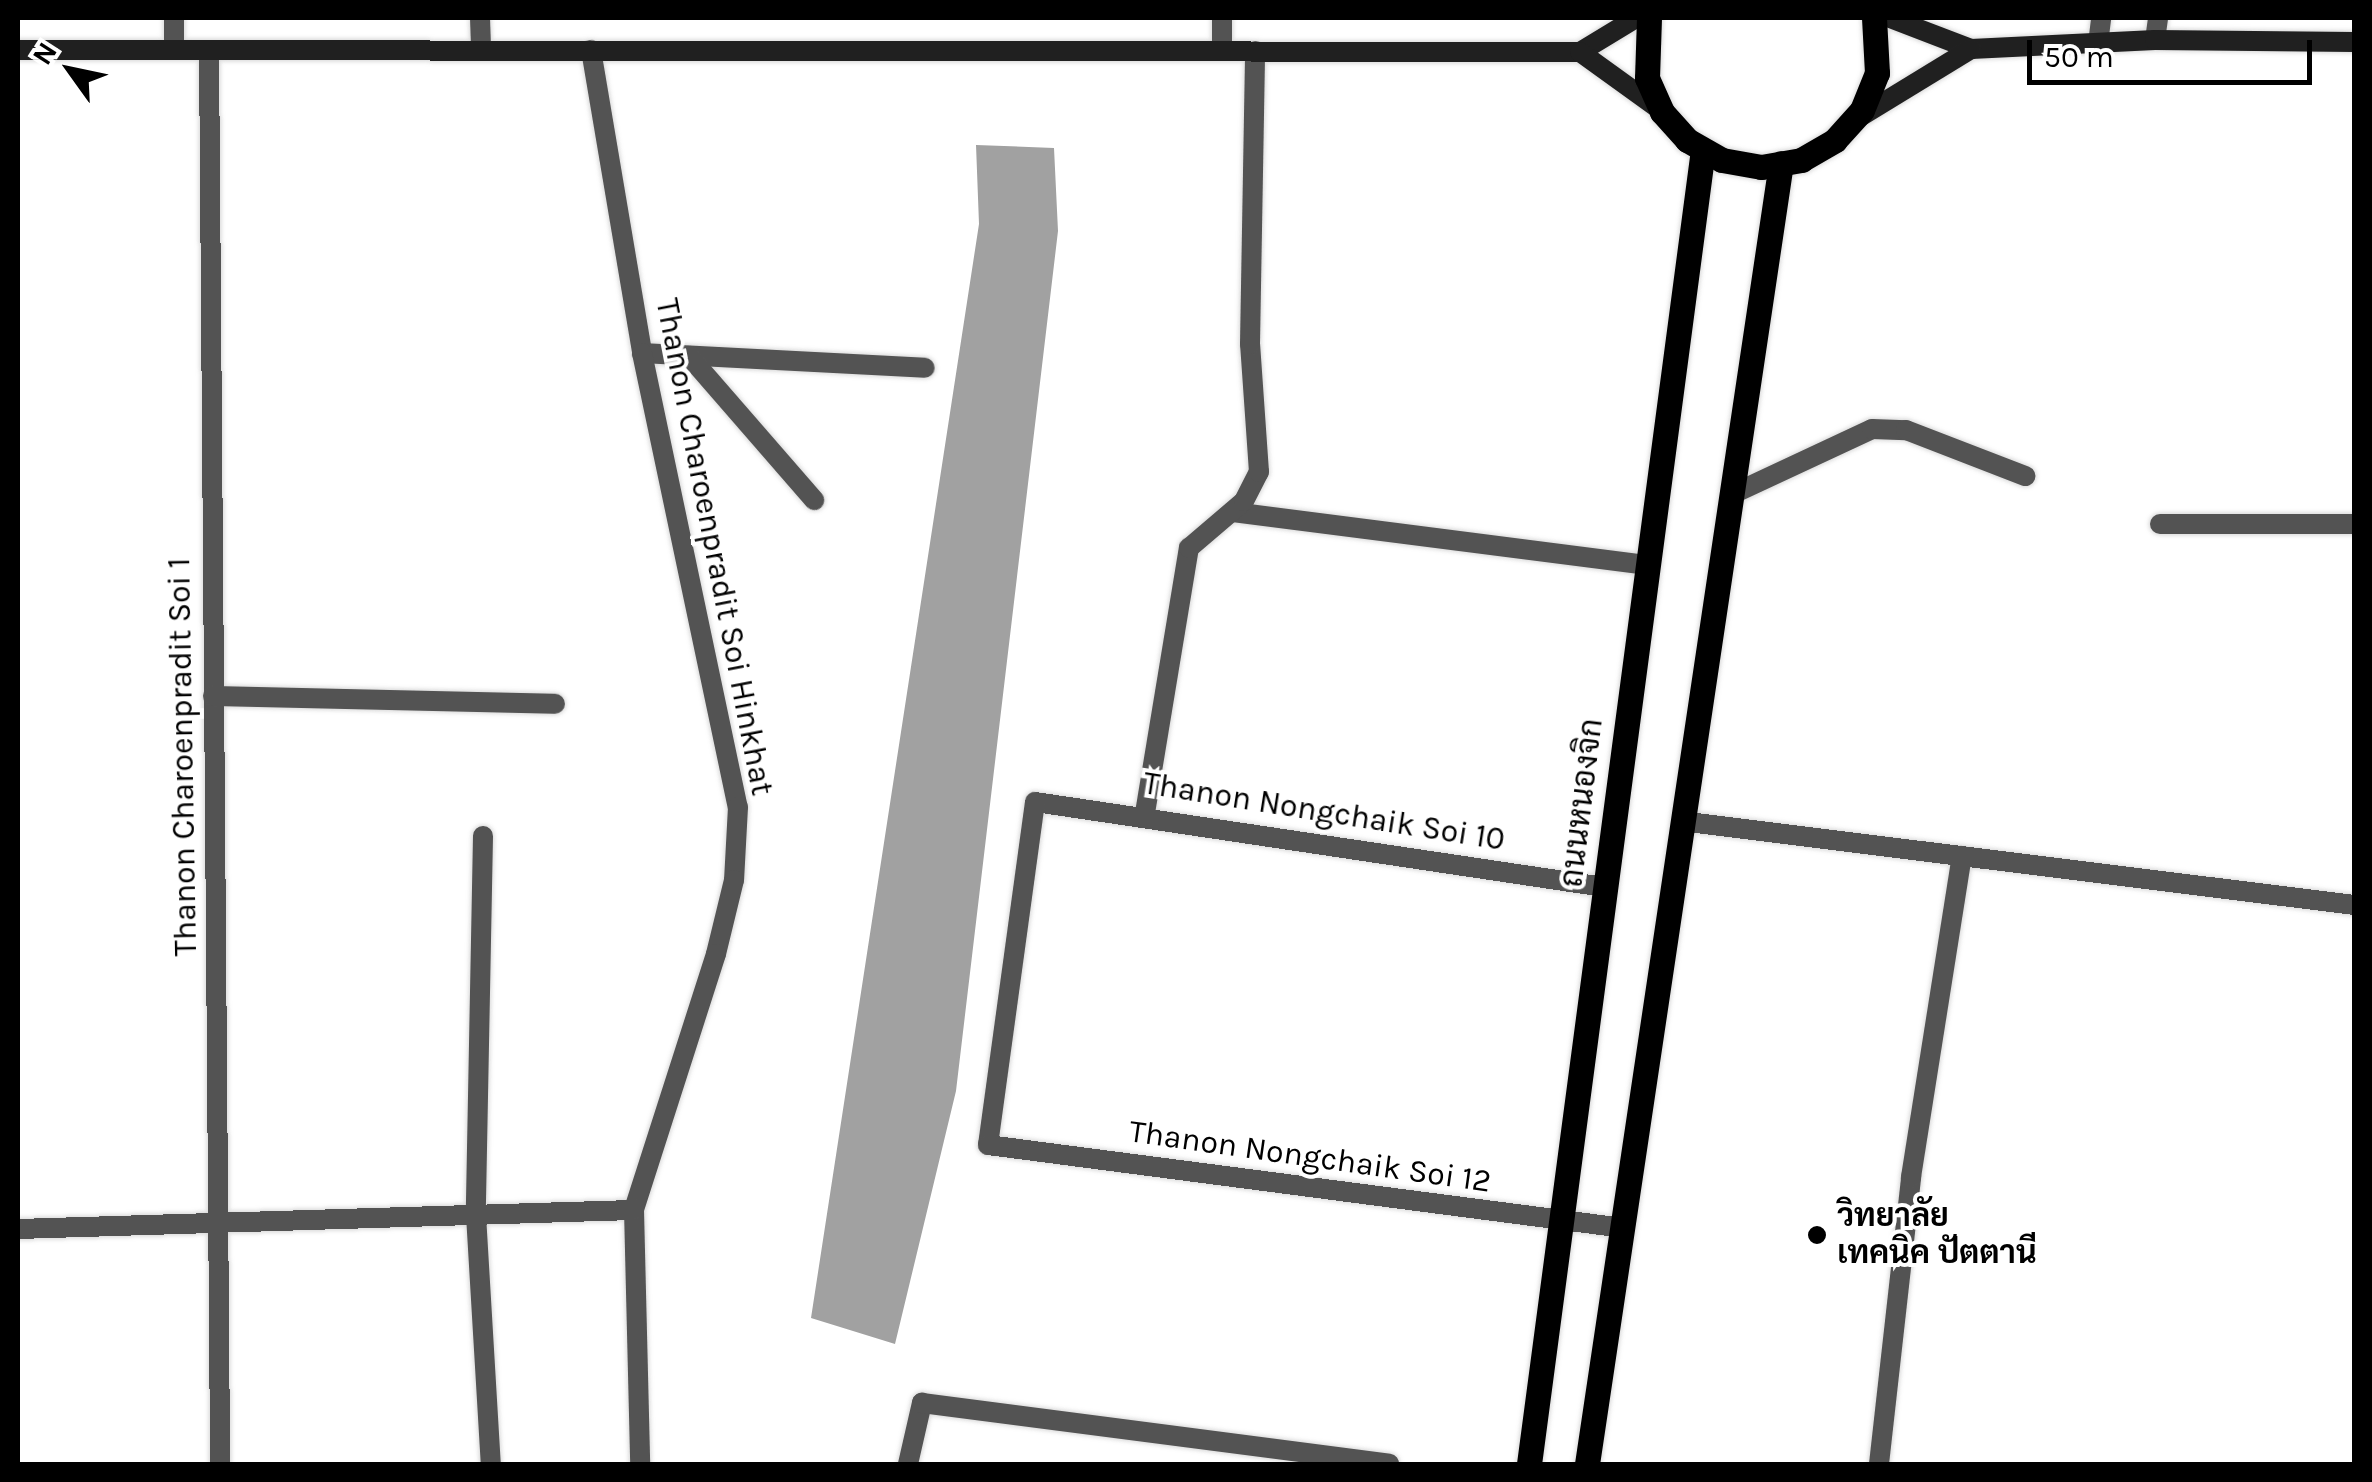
<!DOCTYPE html>
<html>
<head>
<meta charset="utf-8">
<style>
	body { margin:0 }
	#map { position:relative; width:2372px; height:1482px; overflow:hidden; background:#fff; font-family:Karla,Sarabun,sans-serif }
	div>[style] { position:absolute }
	.water>* { inset:0; background:#a1a1a1 }
	.roads { filter:drop-shadow(0 0 2px #dbdbdb) drop-shadow(0 0 2px #dbdbdb) }
	.lane>* { height:20px; margin:-10px; padding:0 10px; transform-origin:10px; border-radius:10px; background:#535353 }
	.street>* { height:20px; margin:-10px; padding:0 10px; transform-origin:10px; border-radius:10px; background:#535353 }
	.secondary>* { height:20px; margin:-10px; padding:0 10px; transform-origin:10px; border-radius:10px; background:#202020 }
	.primary>* { height:25px; margin:-12.5px; padding:0 12.5px; transform-origin:12.5px; border-radius:12.5px; background:#000 }
	.dots>* { width:28px; height:28px; translate:-50% -50%; box-sizing:border-box; border:5px solid #fff; border-radius:50% }
	span { translate:-50% -50%; white-space:nowrap; text-align:center; line-height:1.15; -webkit-text-stroke:8px #fff; paint-order:stroke }
	.street-label { font-size:32px; color:#000 }
	.poi-label { font-size:32px; color:#000; font-weight:700 }
	.left { translate:0 -50%; text-align:left }
	.frame { position:absolute; inset:0; border:20px solid #000; pointer-events:none }
	.north { position:absolute; left:20px; top:20px; width:100px; height:100px; -webkit-text-stroke:8px #fff; paint-order:stroke; rotate:303deg; font-size:28px; font-weight:700; line-height:40px; text-align:center; color:#000 }
	.north::after { content:''; display:block; margin:auto; width:35px; height:45px; background:#000; clip-path:polygon(50% 0,100% 100%,50% 72%,0 100%) }
	.scale { position:absolute; left:2027px; top:40px; width:285px; height:45px; box-sizing:border-box; border:5px solid #000; border-top:0; padding-left:12px; font-size:30px; line-height:35px; white-space:nowrap; color:#000; -webkit-text-stroke:8px #fff; paint-order:stroke }
</style>
</head>
<body>
<div id="map">
	<div class="water">
		<div style="clip-path:polygon(976px 145px,1054px 148px,1058px 231px,956px 1091px,895px 1344px,811px 1318px,979px 224px)"></div>
	</div>
	<div class="roads">
		<div class="lane">
			<div style="left:480px;top:18px;width:32px;rotate:88deg"></div>
			<div style="left:2155px;top:40px;width:22px;rotate:-82deg"></div>
			<div style="left:2098px;top:44px;width:26px;rotate:-83deg"></div>
			<div style="left:642px;top:353px;width:283px;rotate:3deg"></div>
			<div style="left:689px;top:356px;width:191px;rotate:49deg"></div>
			<div style="left:1879px;top:1464px;width:289px;rotate:-83.6deg"></div>
			<div style="left:1911px;top:1177px;width:325px;rotate:-81deg"></div>
		</div>
		<div class="street">
			<div style="left:174px;top:18px;width:32px;rotate:90deg"></div>
			<div style="left:209px;top:50px;width:1414px;rotate:89.55deg"></div>
			<div style="left:591px;top:50px;width:307px;rotate:80.4deg"></div>
			<div style="left:642px;top:353px;width:464px;rotate:78.1deg"></div>
			<div style="left:738px;top:807px;width:73px;rotate:93.1deg"></div>
			<div style="left:734px;top:880px;width:76px;rotate:103.7deg"></div>
			<div style="left:716px;top:954px;width:269px;rotate:107.8deg"></div>
			<div style="left:634px;top:1210px;width:254px;rotate:88.6deg"></div>
			<div style="left:1222px;top:51px;width:33px;rotate:-90deg"></div>
			<div style="left:1735px;top:493px;width:151px;rotate:-25deg"></div>
			<div style="left:1872px;top:429px;width:34px;rotate:2deg"></div>
			<div style="left:1906px;top:430px;width:128px;rotate:21.1deg"></div>
			<div style="left:1233px;top:512px;width:416px;rotate:7.3deg"></div>
			<div style="left:2160px;top:524px;width:194px"></div>
			<div style="left:213px;top:696px;width:342px;rotate:1.3deg"></div>
			<div style="left:1145px;top:813px;width:269px;rotate:-80.6deg"></div>
			<div style="left:1189px;top:548px;width:72px;rotate:-40.5deg"></div>
			<div style="left:1244px;top:501px;width:33px;rotate:-63deg"></div>
			<div style="left:1259px;top:472px;width:128px;rotate:-94deg"></div>
			<div style="left:1250px;top:344px;width:293px;rotate:-89deg"></div>
			<div style="left:1688px;top:822px;width:671px;rotate:7.1deg"></div>
			<div style="left:483px;top:836px;width:379px;rotate:91.1deg"></div>
			<div style="left:476px;top:1215px;width:249px;rotate:86.6deg"></div>
			<div style="left:1604px;top:887px;width:575px;rotate:-171.5deg"></div>
			<div style="left:1035px;top:802px;width:346px;rotate:97.8deg"></div>
			<div style="left:988px;top:1145px;width:641px;rotate:7.44deg"></div>
			<div style="left:18px;top:1229px;width:616px;rotate:-1.77deg"></div>
			<div style="left:908px;top:1464px;width:63px;rotate:-77.1deg"></div>
			<div style="left:922px;top:1403px;width:471px;rotate:7.4deg"></div>
		</div>
		<div class="secondary">
			<div style="left:1890px;top:18px;width:87px;rotate:20.9deg"></div>
			<div style="left:1971px;top:49px;width:184px;rotate:-2.8deg"></div>
			<div style="left:2155px;top:40px;width:199px;rotate:0.6deg"></div>
			<div style="left:18px;top:50px;width:1562px;rotate:0.07deg"></div>
			<div style="left:1580px;top:52px;width:66px;rotate:-31.3deg"></div>
			<div style="left:1580px;top:52px;width:97px;rotate:35.8deg"></div>
			<div style="left:1858px;top:118px;width:132px;rotate:-31.4deg"></div>
		</div>
		<div class="primary">
			<div style="left:1649px;top:18px;width:60px;rotate:91.9deg"></div>
			<div style="left:1647px;top:78px;width:37px;rotate:66deg"></div>
			<div style="left:1662px;top:112px;width:38px;rotate:48deg"></div>
			<div style="left:1687px;top:140px;width:40px;rotate:29.7deg"></div>
			<div style="left:1722px;top:160px;width:40px;rotate:10deg"></div>
			<div style="left:1761px;top:167px;width:41px;rotate:-9.9deg"></div>
			<div style="left:1801px;top:160px;width:39px;rotate:-30deg"></div>
			<div style="left:1835px;top:140px;width:40px;rotate:-48deg"></div>
			<div style="left:1862px;top:110px;width:40px;rotate:-68deg"></div>
			<div style="left:1877px;top:73px;width:55px;rotate:-93.1deg"></div>
			<div style="left:1529px;top:1464px;width:1325px;rotate:-82.46deg"></div>
			<div style="left:1587px;top:1464px;width:1315px;rotate:-81.52deg"></div>
		</div>
	</div>
	<div class="dots">
		<div style="left:1817px;top:1235px;background:#000"></div>
	</div>
	<div class="street-label">
		<span style="left:714px;top:547px;rotate:79deg">Thanon Charoenpradit Soi Hinkhat</span>
		<span style="left:183px;top:757px;rotate:-91deg">Thanon Charoenpradit Soi 1</span>
		<span style="left:1582px;top:803px;rotate:-83deg">ถนนหนองจิก</span>
		<span style="left:1324px;top:812px;rotate:9deg">Thanon Nongchaik Soi 10</span>
		<span style="left:1310px;top:1157px;rotate:8deg">Thanon Nongchaik Soi 12</span>
	</div>
	<div class="poi-label">
		<span class="left" style="left:1837px;top:1235px">วิทยาลัย<br>เทคนิค ปัตตานี</span>
	</div>
	<div class="frame"></div>
	<div class="north">N</div>
	<div class="scale">50 m</div>
</div>
</body>
</html>
